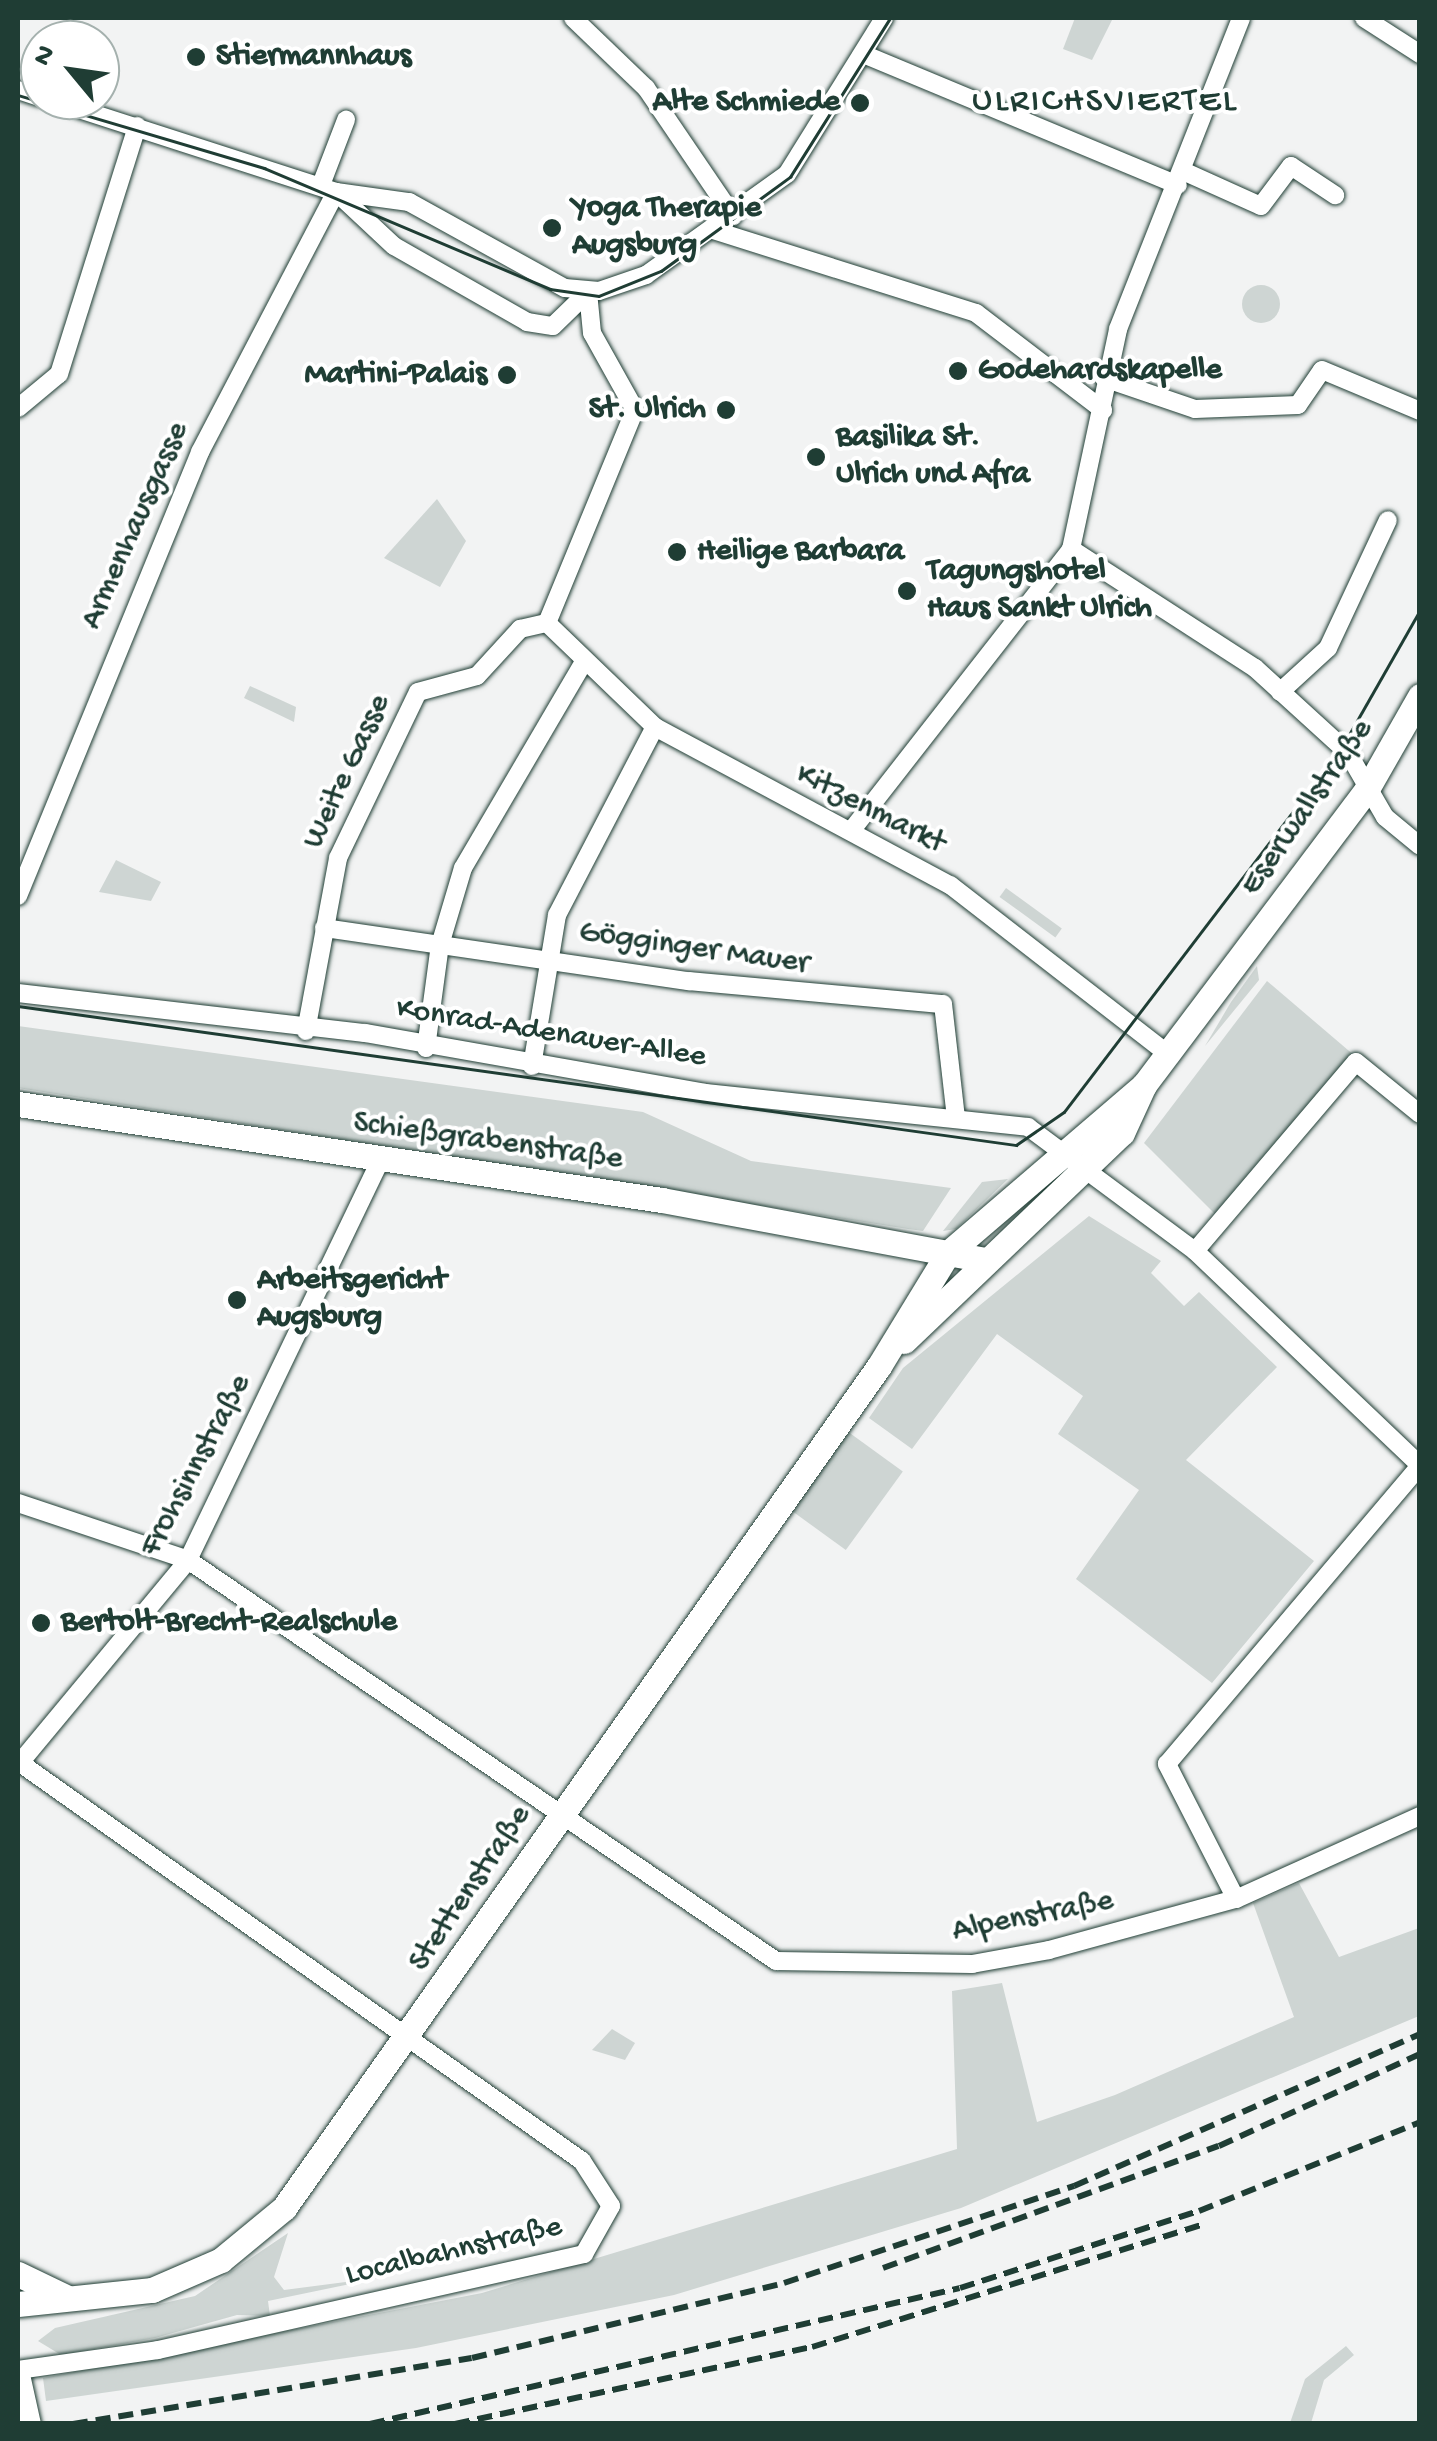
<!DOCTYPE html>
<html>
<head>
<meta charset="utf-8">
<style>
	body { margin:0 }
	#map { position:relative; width:1437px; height:2441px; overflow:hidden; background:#f2f3f3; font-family:"Gochi Hand",sans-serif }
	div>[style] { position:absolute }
	.green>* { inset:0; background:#ced5d3; transform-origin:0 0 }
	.round { border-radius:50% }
	.roads { filter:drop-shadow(0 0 2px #1f3d34) drop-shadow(0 0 2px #1f3d34) }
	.street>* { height:18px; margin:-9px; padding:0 9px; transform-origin:9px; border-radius:9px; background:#fff }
	.secondary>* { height:25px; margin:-12.5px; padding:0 12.5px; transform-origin:12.5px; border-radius:12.5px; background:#fff }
	.tram>* { height:2.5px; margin:-1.25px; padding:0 1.25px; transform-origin:1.25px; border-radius:1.25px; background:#1f3d34 }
	.rail>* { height:6px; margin-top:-3px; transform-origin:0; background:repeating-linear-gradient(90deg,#1f3d34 0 15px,transparent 0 23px) }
	.dots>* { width:28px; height:28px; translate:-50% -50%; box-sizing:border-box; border:5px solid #fff; border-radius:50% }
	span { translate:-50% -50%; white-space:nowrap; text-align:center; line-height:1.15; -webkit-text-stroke:8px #fff; paint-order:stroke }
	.poi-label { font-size:32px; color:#1f3d34; font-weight:700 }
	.left { translate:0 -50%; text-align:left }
	.right { translate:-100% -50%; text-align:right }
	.street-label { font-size:32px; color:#1f3d34 }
	.neighbourhood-label { font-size:35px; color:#1f3d34; letter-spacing:2.5px }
	.frame { position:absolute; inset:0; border:20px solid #1f3d34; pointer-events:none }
	.north { position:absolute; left:20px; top:20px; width:100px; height:100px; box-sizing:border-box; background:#fff; border:2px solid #a5b1ae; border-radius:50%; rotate:299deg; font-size:28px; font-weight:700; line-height:40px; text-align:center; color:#1f3d34 }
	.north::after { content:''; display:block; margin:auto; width:35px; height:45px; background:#1f3d34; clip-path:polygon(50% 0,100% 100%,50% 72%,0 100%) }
</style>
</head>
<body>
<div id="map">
	<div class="green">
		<div style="clip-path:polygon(1075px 18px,1113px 18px,1092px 60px,1063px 49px)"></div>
		<div class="round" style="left:1242px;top:285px;width:38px;height:38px"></div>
		<div style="clip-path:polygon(437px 499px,466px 541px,440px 587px,384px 558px)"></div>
		<div style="clip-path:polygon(250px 686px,296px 707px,294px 722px,244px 698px)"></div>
		<div style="clip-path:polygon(116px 860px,161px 882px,151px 901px,99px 892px)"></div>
		<div style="left:1006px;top:888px;width:69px;height:11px;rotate:36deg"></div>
		<div style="clip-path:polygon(1257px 966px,1259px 980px,1205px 1046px,1231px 1002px)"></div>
		<div style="clip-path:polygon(1267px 981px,1355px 1056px,1215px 1214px,1144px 1143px)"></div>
		<div style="clip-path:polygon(18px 1026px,643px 1112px,751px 1161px,951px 1188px,923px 1231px,908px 1229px,18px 1088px)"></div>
		<div style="clip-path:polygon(1008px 1179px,956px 1229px,943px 1231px,982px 1182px)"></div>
		<div style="clip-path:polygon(1089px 1216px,1161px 1261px,1151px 1273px,1184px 1306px,1199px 1292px,1277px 1367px,1186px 1460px,1314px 1561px,1212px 1683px,1076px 1579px,1139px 1490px,1058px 1434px,1083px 1396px,997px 1334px,912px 1449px,869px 1418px,903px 1368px)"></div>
		<div style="left:847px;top:1431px;width:69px;height:97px;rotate:36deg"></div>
		<div style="clip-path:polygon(1299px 1883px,1339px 1957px,1419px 1928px,1419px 2016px,961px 2208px,674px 2295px,416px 2348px,46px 2401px,43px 2378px,482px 2293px,957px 2149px,952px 1991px,1002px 1983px,1037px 2122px,1115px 2095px,1294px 2017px,1253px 1903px)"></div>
		<div style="clip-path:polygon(612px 2029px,635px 2043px,625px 2060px,592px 2050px)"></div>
		<div style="clip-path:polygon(288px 2233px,274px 2277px,284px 2290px,384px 2277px,268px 2301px,270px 2316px,237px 2315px,155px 2338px,61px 2355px,38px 2341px,55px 2328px,195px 2296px)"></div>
		<div style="clip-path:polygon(1346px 2346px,1354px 2355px,1324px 2380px,1311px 2423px,1290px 2423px,1305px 2379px)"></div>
	</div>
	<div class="roads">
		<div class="street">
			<div style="left:573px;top:18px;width:101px;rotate:43.8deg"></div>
			<div style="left:646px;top:88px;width:155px;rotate:55.8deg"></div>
			<div style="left:1364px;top:18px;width:67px;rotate:32.7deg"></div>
			<div style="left:863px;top:54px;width:341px;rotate:22.6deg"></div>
			<div style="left:18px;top:90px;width:23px;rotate:18deg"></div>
			<div style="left:51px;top:100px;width:299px;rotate:17.9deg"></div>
			<div style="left:336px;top:192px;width:74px;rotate:7.8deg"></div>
			<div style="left:409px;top:202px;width:178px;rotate:28.9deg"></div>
			<div style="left:565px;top:288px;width:34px;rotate:5deg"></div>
			<div style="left:599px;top:291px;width:50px;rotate:-18.8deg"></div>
			<div style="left:646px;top:275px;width:173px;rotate:-35.6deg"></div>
			<div style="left:787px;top:174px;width:184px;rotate:-58.1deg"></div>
			<div style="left:1183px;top:171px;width:85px;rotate:24.2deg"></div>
			<div style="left:1261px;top:206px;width:50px;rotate:-53.1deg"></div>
			<div style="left:1291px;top:166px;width:53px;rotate:33.4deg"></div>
			<div style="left:321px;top:185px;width:70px;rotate:-69deg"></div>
			<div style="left:336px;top:192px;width:79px;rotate:43deg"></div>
			<div style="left:394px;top:246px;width:153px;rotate:29.7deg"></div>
			<div style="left:527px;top:322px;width:26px;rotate:9deg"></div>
			<div style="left:553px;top:326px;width:49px;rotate:-44.2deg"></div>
			<div style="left:713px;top:230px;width:276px;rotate:17.5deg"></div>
			<div style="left:976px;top:313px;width:160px;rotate:37.4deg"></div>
			<div style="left:1104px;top:378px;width:96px;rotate:18.8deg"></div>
			<div style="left:1195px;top:409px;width:103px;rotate:-2.2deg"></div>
			<div style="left:1298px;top:405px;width:42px;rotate:-55.6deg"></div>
			<div style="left:1322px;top:370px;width:106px;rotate:22.7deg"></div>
			<div style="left:18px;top:408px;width:53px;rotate:-39.7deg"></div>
			<div style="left:59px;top:374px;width:260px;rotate:-72.5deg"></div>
			<div style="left:1071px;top:549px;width:219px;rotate:32.9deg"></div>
			<div style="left:1255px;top:668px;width:126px;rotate:42.4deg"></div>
			<div style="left:1348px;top:753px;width:74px;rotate:60deg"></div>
			<div style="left:1385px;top:817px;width:45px;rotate:39.6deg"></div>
			<div style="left:547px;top:623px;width:150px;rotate:43.9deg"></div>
			<div style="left:655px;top:727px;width:335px;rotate:28.2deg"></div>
			<div style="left:950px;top:885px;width:276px;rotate:37.8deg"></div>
			<div style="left:547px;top:623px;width:230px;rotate:-67.6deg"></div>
			<div style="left:635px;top:410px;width:88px;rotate:-119.2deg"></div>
			<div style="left:592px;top:333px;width:41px;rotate:-95.6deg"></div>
			<div style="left:1280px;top:692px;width:65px;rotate:-42.5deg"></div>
			<div style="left:1328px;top:648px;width:141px;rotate:-64.9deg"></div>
			<div style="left:851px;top:831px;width:358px;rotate:-52deg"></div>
			<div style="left:1071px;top:549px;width:225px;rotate:-77.9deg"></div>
			<div style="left:1118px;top:329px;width:334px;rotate:-68.4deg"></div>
			<div style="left:18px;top:896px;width:480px;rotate:-67.7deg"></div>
			<div style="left:200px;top:452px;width:293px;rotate:-62.4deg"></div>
			<div style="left:324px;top:928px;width:369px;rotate:8.3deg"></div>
			<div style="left:689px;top:981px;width:255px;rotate:5.2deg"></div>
			<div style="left:943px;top:1004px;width:115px;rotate:83.5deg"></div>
			<div style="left:18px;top:993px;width:349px;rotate:6.6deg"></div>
			<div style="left:365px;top:1033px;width:345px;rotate:10deg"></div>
			<div style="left:705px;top:1093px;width:325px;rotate:6deg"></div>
			<div style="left:1028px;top:1127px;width:208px;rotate:36.6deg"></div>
			<div style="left:1195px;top:1251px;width:311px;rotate:43.6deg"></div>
			<div style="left:306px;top:1031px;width:176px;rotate:-79.5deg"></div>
			<div style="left:338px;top:858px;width:184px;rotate:-64.3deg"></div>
			<div style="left:418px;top:692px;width:61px;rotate:-15.2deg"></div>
			<div style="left:477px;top:676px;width:64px;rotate:-47.5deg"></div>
			<div style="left:520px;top:629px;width:28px;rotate:-13deg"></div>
			<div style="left:426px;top:1048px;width:104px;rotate:-82.3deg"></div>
			<div style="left:440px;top:945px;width:80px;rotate:-73.4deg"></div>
			<div style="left:463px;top:868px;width:235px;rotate:-59.6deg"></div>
			<div style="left:532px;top:1066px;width:153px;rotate:-80.6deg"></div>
			<div style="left:557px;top:915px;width:212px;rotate:-62.5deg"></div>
			<div style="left:1195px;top:1251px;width:248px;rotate:-49.6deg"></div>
			<div style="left:1356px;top:1062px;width:82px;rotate:39.1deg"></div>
			<div style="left:18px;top:1503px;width:179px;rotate:18.5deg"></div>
			<div style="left:188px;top:1560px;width:712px;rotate:34.29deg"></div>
			<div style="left:776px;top:1961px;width:196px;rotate:0.9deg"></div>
			<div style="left:972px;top:1964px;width:78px;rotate:-10.3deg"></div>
			<div style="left:1049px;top:1950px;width:194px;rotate:-15.3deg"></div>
			<div style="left:1236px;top:1899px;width:202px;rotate:-24.3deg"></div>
			<div style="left:18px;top:1765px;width:266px;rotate:-50.3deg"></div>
			<div style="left:188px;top:1560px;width:443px;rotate:-64.3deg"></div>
			<div style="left:1236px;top:1899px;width:152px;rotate:-117.1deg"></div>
			<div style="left:1167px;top:1764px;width:391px;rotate:-49.7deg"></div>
			<div style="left:18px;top:2370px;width:141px;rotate:-8.1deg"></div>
			<div style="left:158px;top:2350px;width:437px;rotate:-12.7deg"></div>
			<div style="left:584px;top:2254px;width:55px;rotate:-60.6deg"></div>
			<div style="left:611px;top:2206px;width:54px;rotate:-122.8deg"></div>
			<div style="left:582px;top:2161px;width:689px;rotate:-144.69deg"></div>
		</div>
		<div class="secondary">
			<div style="left:18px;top:1104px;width:651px;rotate:8.48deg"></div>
			<div style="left:662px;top:1200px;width:330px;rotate:10.5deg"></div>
			<div style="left:904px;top:1341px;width:301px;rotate:-43.7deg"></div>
			<div style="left:1122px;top:1133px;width:53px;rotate:-65.4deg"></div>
			<div style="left:1144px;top:1085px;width:371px;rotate:-53deg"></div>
			<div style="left:1367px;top:789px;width:107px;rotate:-60.3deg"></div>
			<div style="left:18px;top:2274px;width:53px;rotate:25.6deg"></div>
			<div style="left:18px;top:2304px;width:135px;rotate:-6deg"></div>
			<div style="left:152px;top:2290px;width:75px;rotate:-23.5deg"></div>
			<div style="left:221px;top:2260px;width:82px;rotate:-39.5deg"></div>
			<div style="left:284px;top:2208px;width:1031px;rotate:-54.75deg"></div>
			<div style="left:879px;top:1366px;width:132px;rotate:-58.6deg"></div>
			<div style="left:948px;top:1253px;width:258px;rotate:-40.6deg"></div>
			<div style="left:18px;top:2379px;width:46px;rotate:77.5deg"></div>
		</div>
	</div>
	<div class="tram">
		<div style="left:18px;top:95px;width:257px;rotate:16.5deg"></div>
		<div style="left:264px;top:168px;width:311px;rotate:22.9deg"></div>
		<div style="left:550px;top:289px;width:49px;rotate:8.1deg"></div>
		<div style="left:599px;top:296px;width:67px;rotate:-22deg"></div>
		<div style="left:661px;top:271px;width:160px;rotate:-36.1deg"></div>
		<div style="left:790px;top:177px;width:188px;rotate:-57.8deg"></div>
		<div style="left:18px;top:1006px;width:1008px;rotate:7.93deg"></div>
		<div style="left:1016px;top:1145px;width:58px;rotate:-34.5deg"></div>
		<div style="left:1064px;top:1112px;width:459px;rotate:-52.7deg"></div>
		<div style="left:1342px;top:747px;width:158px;rotate:-60.3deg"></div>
	</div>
	<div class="rail">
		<div style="left:883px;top:2268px;width:357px;rotate:-20deg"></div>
		<div style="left:1219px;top:2146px;width:221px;rotate:-24.6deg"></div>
		<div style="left:73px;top:2424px;width:404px;rotate:-9.4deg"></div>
		<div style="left:472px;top:2358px;width:321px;rotate:-13.5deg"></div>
		<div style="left:784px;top:2283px;width:306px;rotate:-18.5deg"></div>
		<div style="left:1074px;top:2186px;width:378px;rotate:-23.7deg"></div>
		<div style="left:370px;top:2424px;width:605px;rotate:-12.98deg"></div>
		<div style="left:960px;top:2288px;width:251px;rotate:-17.9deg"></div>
		<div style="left:1199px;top:2211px;width:238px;rotate:-21.9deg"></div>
		<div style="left:455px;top:2424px;width:365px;rotate:-12.2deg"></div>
		<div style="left:812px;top:2347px;width:409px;rotate:-17.4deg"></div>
		<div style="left:572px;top:2424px;width:232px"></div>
	</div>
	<div class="dots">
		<div style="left:196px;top:57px;background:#1f3d34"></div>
		<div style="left:860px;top:103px;background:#1f3d34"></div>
		<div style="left:552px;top:228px;background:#1f3d34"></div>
		<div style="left:958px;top:371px;background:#1f3d34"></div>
		<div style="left:507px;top:375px;background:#1f3d34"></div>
		<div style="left:726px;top:410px;background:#1f3d34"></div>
		<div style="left:816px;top:457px;background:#1f3d34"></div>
		<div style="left:677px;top:552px;background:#1f3d34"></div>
		<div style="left:907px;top:591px;background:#1f3d34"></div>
		<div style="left:237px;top:1300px;background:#1f3d34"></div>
		<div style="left:41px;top:1623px;background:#1f3d34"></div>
	</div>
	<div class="poi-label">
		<span class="left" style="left:216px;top:57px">Stiermannhaus</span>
		<span class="right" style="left:840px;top:103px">Alte Schmiede</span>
		<span class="left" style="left:572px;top:228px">Yoga Therapie<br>Augsburg</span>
		<span class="left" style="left:978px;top:371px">Godehardskapelle</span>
		<span class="right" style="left:487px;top:375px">Martini-Palais</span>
		<span class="right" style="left:706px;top:410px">St. Ulrich</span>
		<span class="left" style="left:836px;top:457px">Basilika St.<br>Ulrich und Afra</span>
		<span class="left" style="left:697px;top:552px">Heilige Barbara</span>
		<span class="left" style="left:927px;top:591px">Tagungshotel<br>Haus Sankt Ulrich</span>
		<span class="left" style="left:257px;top:1300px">Arbeitsgericht<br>Augsburg</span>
		<span class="left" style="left:61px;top:1623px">Bertolt-Brecht-Realschule</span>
	</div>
	<div class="street-label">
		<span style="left:136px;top:526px;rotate:-66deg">Armenhausgasse</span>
		<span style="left:348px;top:772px;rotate:-65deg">Weite Gasse</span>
		<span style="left:1308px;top:808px;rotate:-55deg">Eserwallstraße</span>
		<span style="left:870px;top:810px;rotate:27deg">Kitzenmarkt</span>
		<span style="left:694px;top:949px;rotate:8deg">Gögginger Mauer</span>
		<span style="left:551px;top:1034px;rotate:9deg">Konrad-Adenauer-Allee</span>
		<span style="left:488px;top:1142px;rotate:8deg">Schießgrabenstraße</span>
		<span style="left:197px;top:1466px;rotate:-62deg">Frohsinnstraße</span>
		<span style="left:471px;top:1889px;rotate:-56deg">Stettenstraße</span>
		<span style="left:1033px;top:1917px;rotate:-11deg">Alpenstraße</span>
		<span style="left:454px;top:2252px;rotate:-13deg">Localbahnstraße</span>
	</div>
	<div class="neighbourhood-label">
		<span style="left:1105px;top:103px">ULRICHSVIERTEL</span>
	</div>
	<div class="frame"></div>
	<div class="north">N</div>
</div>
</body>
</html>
